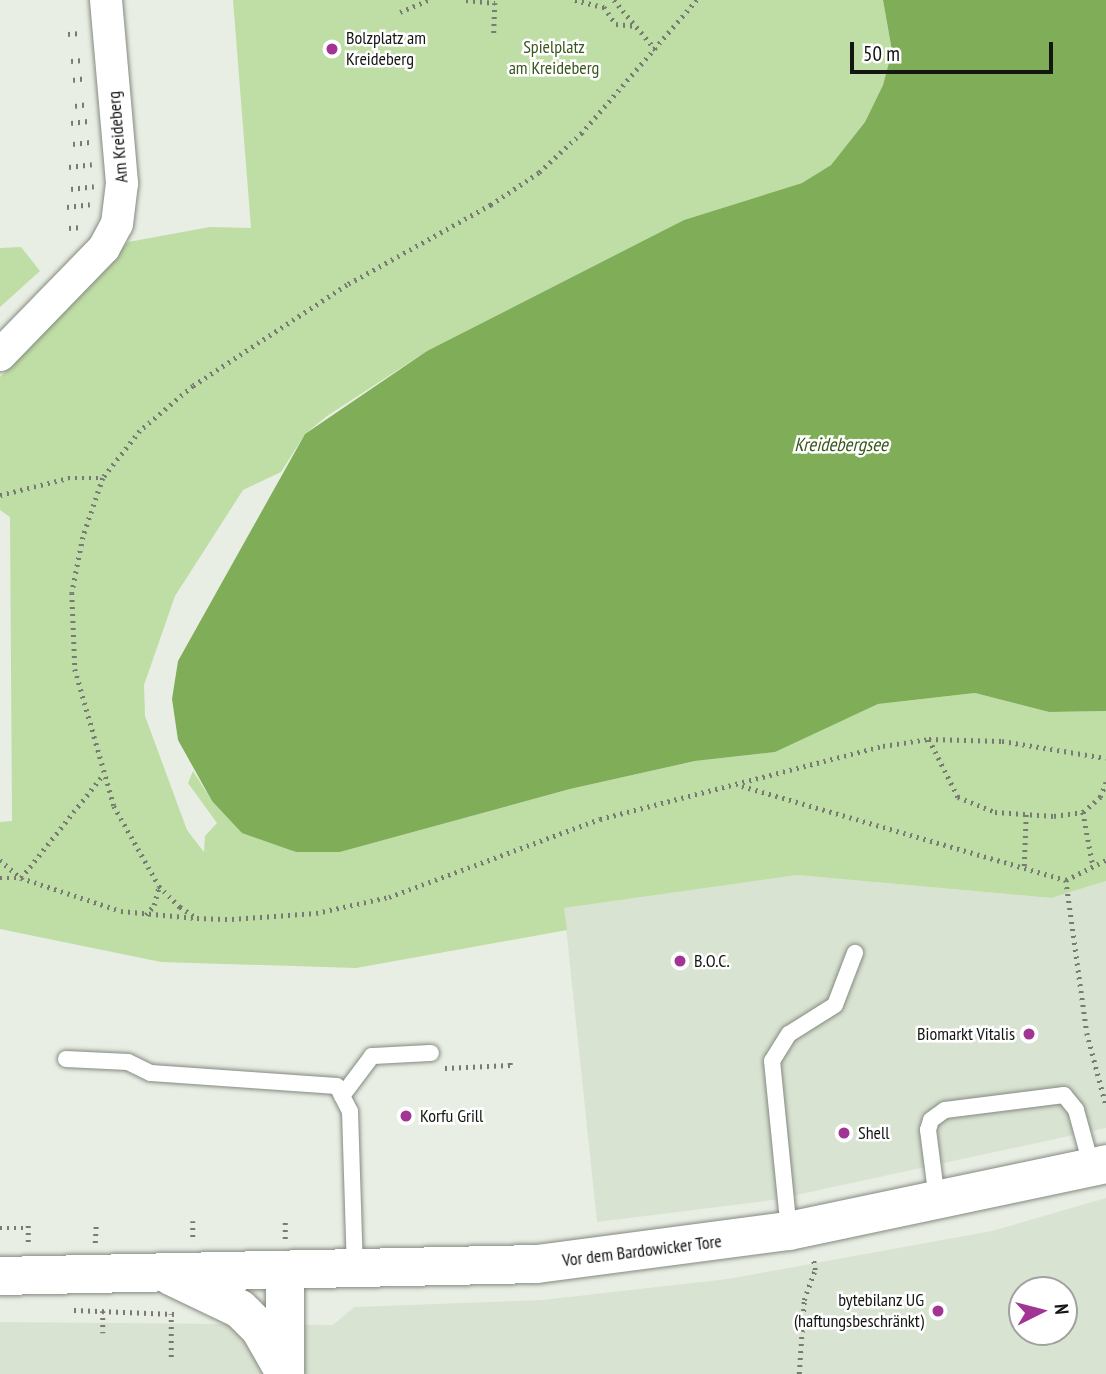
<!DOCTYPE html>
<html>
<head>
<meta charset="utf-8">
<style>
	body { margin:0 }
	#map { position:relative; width:1106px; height:1374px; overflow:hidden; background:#e8eee4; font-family:"PT Sans Narrow",sans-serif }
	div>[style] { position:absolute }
	.built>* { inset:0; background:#d9e3d2 }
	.green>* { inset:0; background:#bedea5 }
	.water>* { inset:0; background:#80ad57 }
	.path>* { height:4.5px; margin-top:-2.25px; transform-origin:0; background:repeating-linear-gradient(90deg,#777b74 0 2px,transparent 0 7px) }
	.roads { filter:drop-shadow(0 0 2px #848a80) drop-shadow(0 0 2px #848a80) }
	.lane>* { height:16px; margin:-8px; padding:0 8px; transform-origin:8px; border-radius:8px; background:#fff }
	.street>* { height:32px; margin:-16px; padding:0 16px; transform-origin:16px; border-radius:16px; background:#fff }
	.secondary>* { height:38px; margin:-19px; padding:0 19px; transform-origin:19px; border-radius:19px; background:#fff }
	.dots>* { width:19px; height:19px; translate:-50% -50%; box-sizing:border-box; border:4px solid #fff; border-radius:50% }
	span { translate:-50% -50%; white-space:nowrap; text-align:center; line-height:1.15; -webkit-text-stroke:5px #fff; paint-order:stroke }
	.poi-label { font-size:18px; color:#141612 }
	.left { translate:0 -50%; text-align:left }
	.right { translate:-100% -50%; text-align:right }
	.park-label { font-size:18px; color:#39561b }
	.street-label { font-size:18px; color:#141612 }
	.water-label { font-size:19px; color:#39571b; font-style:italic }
	.north { position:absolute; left:1008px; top:1276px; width:70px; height:70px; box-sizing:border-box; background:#fff; border:2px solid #a1a2a0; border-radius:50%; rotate:84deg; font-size:19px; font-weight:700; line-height:28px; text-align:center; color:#141612 }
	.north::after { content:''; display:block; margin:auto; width:24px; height:32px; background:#a23593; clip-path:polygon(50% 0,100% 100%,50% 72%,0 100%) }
	.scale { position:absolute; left:850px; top:42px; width:203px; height:32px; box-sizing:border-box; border:4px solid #141612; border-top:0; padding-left:9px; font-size:21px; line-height:24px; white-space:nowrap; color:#141612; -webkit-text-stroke:5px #fff; paint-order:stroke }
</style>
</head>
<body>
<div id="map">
	<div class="built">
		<div style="clip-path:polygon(797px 875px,1051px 898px,1106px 881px,1106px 1128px,773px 1200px,597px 1222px,564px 908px)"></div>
		<div style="clip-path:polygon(evenodd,1106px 1198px,1106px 1374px,0 1374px,0 1322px,333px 1325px,354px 1307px,542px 1300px,728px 1279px,992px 1231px,1106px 1198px,1022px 1290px,1064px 1290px,1064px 1332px,1022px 1332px,1022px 1290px)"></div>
	</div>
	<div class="green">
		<div style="clip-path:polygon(233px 0,883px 0,892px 51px,883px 85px,865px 122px,831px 165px,802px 183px,684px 220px,427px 351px,327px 416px,305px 434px,281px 472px,243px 490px,175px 596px,144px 685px,145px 716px,187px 830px,204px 852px,205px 836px,217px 823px,188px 783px,193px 771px,212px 801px,295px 852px,340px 852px,570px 789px,695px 761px,774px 752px,878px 704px,975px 693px,1049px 712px,1106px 711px,1106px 881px,1051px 898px,797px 875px,564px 908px,567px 930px,356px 968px,161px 962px,0 929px,0 822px,12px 821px,10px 517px,0 510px,0 377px,128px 242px,210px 227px,251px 228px)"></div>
		<div style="clip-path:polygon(21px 247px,40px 271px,0 307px,0 248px)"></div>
	</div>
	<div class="water">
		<div style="clip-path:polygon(883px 0,1106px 0,1106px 711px,1049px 712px,975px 693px,878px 704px,775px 752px,695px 761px,570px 789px,340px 852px,296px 852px,242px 833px,212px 801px,178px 740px,172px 699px,178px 661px,305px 434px,427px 351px,684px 220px,802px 183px,831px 165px,865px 122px,883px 85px,892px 51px)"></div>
	</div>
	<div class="path">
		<div style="left:466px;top:0;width:29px;rotate:6deg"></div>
		<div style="left:495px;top:3px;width:34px;rotate:92deg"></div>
		<div style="left:575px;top:0;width:30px;rotate:14deg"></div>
		<div style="left:604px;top:7px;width:21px;rotate:55deg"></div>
		<div style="left:616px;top:24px;width:20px;rotate:6deg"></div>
		<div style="left:614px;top:0;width:65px;rotate:50deg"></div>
		<div style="left:697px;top:0;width:176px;rotate:130.8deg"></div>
		<div style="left:582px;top:133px;width:59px;rotate:137.1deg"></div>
		<div style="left:539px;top:173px;width:58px;rotate:146.3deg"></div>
		<div style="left:491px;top:205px;width:165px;rotate:150.9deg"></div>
		<div style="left:347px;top:285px;width:184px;rotate:146.7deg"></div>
		<div style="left:193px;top:386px;width:70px;rotate:139.7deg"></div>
		<div style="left:140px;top:431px;width:60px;rotate:128.2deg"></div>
		<div style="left:103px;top:478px;width:62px;rotate:108.7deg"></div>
		<div style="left:83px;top:537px;width:57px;rotate:101.1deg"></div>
		<div style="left:72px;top:593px;width:76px;rotate:87.7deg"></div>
		<div style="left:75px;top:669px;width:142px;rotate:74.1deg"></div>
		<div style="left:114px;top:806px;width:92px;rotate:60.6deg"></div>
		<div style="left:159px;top:886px;width:30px;rotate:45deg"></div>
		<div style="left:180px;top:907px;width:20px;rotate:33deg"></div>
		<div style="left:197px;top:918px;width:35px;rotate:2deg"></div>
		<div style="left:232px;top:919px;width:84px;rotate:-4.1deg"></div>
		<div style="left:316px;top:913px;width:75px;rotate:-12.4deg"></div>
		<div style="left:389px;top:897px;width:225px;rotate:-20.3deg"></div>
		<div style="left:600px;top:819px;width:292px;rotate:-14.5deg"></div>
		<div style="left:883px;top:746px;width:47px;rotate:-8.7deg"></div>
		<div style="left:929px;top:739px;width:73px;rotate:1.6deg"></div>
		<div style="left:1002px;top:741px;width:105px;rotate:9.3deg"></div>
		<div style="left:400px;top:12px;width:30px;rotate:-23deg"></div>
		<div style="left:68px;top:34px;width:13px;rotate:-4deg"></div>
		<div style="left:71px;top:61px;width:13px;rotate:-4deg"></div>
		<div style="left:73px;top:80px;width:13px;rotate:-9deg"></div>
		<div style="left:75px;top:106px;width:13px;rotate:-9deg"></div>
		<div style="left:71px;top:123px;width:17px;rotate:-7deg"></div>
		<div style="left:73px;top:144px;width:17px;rotate:-7deg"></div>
		<div style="left:69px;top:167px;width:23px;rotate:-7deg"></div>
		<div style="left:71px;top:189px;width:23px;rotate:-7deg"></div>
		<div style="left:67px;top:207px;width:23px;rotate:-7deg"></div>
		<div style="left:69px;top:228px;width:13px;rotate:-4deg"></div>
		<div style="left:0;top:495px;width:70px;rotate:-14deg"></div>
		<div style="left:68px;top:478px;width:35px"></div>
		<div style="left:929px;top:739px;width:65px;rotate:63.4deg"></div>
		<div style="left:958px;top:797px;width:40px;rotate:22deg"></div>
		<div style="left:995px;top:812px;width:59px;rotate:3.9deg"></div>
		<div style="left:1054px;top:816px;width:29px;rotate:-8deg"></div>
		<div style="left:1083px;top:812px;width:23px;rotate:-41deg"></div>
		<div style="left:1100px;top:797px;width:16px;rotate:-68deg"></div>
		<div style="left:742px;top:786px;width:337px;rotate:16.2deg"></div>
		<div style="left:1066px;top:880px;width:45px;rotate:-26.6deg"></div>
		<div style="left:1083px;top:812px;width:55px;rotate:79.5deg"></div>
		<div style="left:0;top:860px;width:28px;rotate:41deg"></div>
		<div style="left:21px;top:878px;width:132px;rotate:-51.5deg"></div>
		<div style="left:1024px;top:866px;width:52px;rotate:-87.8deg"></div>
		<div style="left:0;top:878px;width:21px"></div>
		<div style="left:21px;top:878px;width:105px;rotate:18.3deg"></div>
		<div style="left:121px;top:911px;width:75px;rotate:5.3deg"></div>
		<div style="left:1066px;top:880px;width:154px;rotate:82.2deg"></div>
		<div style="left:1087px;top:1033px;width:74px;rotate:75.2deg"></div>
		<div style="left:146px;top:915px;width:13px;rotate:-51deg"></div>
		<div style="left:154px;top:905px;width:20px;rotate:-75deg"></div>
		<div style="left:445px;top:1068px;width:65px;rotate:-2.6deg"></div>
		<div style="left:510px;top:1065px;width:6px;rotate:-90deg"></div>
		<div style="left:193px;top:1221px;width:20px;rotate:90deg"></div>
		<div style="left:0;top:1228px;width:28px"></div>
		<div style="left:285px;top:1239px;width:20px;rotate:-90deg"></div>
		<div style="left:28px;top:1242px;width:19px;rotate:-90deg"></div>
		<div style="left:95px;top:1243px;width:20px;rotate:-87deg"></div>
		<div style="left:74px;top:1310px;width:100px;rotate:2.3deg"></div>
		<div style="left:103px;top:1311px;width:22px;rotate:90deg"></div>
		<div style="left:171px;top:1357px;width:43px;rotate:-90deg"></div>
		<div style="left:799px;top:1374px;width:74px;rotate:-86.1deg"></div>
		<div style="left:804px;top:1300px;width:32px;rotate:-70deg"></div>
		<div style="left:815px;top:1270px;width:13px;rotate:-99deg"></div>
	</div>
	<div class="roads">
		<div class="lane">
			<div style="left:66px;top:1059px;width:62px;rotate:2.8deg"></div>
			<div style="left:128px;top:1062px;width:25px;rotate:26deg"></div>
			<div style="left:151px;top:1073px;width:186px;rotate:4deg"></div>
			<div style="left:337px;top:1086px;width:28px;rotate:63deg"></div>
			<div style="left:350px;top:1111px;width:159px;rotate:88.2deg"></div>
			<div style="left:342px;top:1096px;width:50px;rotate:-53.1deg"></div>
			<div style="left:372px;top:1056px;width:59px;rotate:-2.9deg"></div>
			<div style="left:937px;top:1200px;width:71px;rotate:-97.3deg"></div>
			<div style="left:928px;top:1130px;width:10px;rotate:-73deg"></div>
			<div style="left:931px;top:1120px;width:17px;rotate:-36deg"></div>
			<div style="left:945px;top:1110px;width:120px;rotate:-7.2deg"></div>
			<div style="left:1064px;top:1095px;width:19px;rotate:51deg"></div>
			<div style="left:1076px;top:1110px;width:60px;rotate:74.6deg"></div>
			<div style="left:789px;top:1231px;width:171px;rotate:-95.7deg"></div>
			<div style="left:772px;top:1061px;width:32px;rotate:-58deg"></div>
			<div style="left:789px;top:1034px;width:54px;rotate:-32.2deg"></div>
			<div style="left:835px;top:1005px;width:56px;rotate:-69deg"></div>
		</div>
		<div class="street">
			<div style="left:0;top:355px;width:149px;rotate:-45.8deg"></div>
			<div style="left:104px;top:248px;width:27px;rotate:-62deg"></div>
			<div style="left:117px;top:224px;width:41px;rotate:-83deg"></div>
			<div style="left:122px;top:183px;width:184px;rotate:-95deg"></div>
		</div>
		<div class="secondary">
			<div style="left:285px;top:1271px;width:101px;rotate:90deg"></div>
			<div style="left:0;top:1276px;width:537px;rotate:-1.28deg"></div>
			<div style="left:537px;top:1264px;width:254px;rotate:-7.5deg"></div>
			<div style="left:789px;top:1231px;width:324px;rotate:-11.9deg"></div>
			<div style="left:171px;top:1276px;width:76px;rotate:25.6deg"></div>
			<div style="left:240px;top:1309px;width:28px;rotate:45deg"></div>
			<div style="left:260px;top:1329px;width:51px;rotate:60.4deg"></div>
		</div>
	</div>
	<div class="dots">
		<div style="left:332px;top:49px;background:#a23593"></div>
		<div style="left:680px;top:961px;background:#a23593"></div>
		<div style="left:1029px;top:1034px;background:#a23593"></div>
		<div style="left:406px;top:1116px;background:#a23593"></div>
		<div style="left:844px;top:1133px;background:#a23593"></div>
		<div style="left:938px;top:1311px;background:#a23593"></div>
	</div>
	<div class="poi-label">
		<span class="left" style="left:346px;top:49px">Bolzplatz am<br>Kreideberg</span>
		<span class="left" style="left:694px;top:961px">B.O.C.</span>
		<span class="right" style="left:1015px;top:1034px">Biomarkt Vitalis</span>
		<span class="left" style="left:420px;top:1116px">Korfu Grill</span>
		<span class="left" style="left:858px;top:1133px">Shell</span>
		<span class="right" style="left:924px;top:1311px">bytebilanz UG<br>(haftungsbeschränkt)</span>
	</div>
	<div class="park-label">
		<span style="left:554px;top:58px">Spielplatz<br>am Kreideberg</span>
	</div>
	<div class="street-label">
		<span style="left:118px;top:137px;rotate:-95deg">Am Kreideberg</span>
		<span style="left:642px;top:1251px;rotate:-7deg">Vor dem Bardowicker Tore</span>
	</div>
	<div class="water-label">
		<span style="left:841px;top:445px">Kreidebergsee</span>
	</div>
	<div class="north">N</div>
	<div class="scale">50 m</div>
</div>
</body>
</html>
